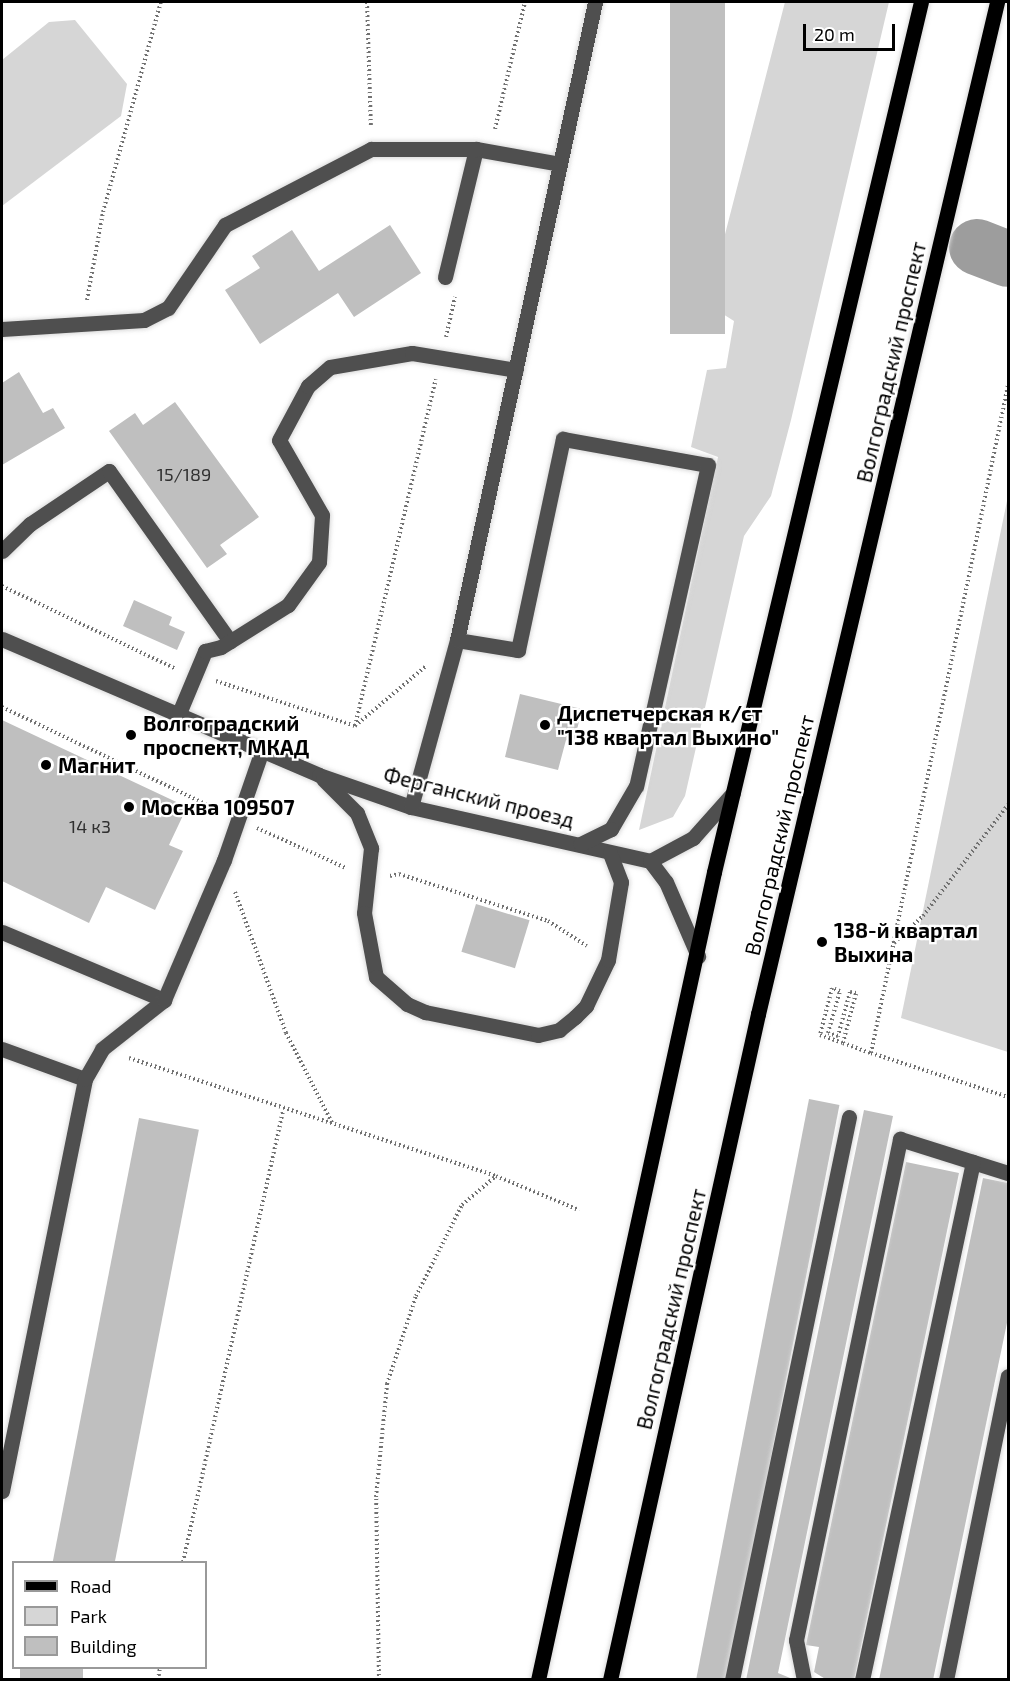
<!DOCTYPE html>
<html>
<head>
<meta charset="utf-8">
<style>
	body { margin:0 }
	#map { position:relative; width:1010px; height:1681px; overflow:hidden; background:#fff; font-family:"Exo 2",sans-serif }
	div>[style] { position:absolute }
	.green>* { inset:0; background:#d6d6d6 }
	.river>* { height:56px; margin:-28px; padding:0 28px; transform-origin:28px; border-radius:28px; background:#9d9d9d }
	.building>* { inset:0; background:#bfbfbf; transform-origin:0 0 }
	.path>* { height:4px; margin-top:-2px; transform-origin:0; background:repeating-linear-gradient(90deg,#717171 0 1.5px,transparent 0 4.5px) }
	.roads { filter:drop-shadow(0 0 2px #dbdbdb) drop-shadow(0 0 2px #dbdbdb) }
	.minor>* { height:15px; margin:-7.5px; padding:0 7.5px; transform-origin:7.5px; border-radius:7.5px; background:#4f4f4f }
	.major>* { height:15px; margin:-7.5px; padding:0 7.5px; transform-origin:7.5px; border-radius:7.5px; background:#000 }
	.dots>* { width:16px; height:16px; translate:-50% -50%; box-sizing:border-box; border:3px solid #fff; border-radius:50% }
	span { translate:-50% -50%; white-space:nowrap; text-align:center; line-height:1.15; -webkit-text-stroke:4.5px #fff; paint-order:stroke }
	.number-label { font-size:18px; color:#303030 }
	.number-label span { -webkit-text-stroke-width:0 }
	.street-label { font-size:21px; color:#000 }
	.poi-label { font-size:21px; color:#000; font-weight:700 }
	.left { translate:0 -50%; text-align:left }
	.frame { position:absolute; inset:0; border:3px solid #000; pointer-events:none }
	.legend { position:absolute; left:12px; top:1561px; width:195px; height:108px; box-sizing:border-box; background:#fff; border:2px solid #999; margin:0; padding:8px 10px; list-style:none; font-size:18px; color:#000 }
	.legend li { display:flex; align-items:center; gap:12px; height:30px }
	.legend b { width:30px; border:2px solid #999 }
	.scale { position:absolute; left:803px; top:24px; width:92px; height:27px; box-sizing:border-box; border:3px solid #000; border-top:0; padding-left:8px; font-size:18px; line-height:21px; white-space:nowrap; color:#000; -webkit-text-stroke:4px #fff; paint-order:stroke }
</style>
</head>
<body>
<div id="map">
	<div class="green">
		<div style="clip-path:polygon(785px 2px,889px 2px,791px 420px,771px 496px,744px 536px,685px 796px,673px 817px,639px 830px,718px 457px,691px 447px,707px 370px,726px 368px,734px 321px,707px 304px)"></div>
		<div style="clip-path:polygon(75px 20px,127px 84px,121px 116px,2px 206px,2px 60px,49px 22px)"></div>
		<div style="clip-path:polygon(1008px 496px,1008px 1052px,901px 1018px)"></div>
	</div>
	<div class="river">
		<div style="left:977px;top:247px;width:33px;rotate:21deg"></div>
	</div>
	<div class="building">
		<div style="left:670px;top:2px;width:55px;height:332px"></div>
		<div style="clip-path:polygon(390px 225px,421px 273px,354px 317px,338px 293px,260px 344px,225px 290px,260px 268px,252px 256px,292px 230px,319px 271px)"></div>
		<div style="clip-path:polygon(19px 372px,43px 413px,53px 408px,65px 428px,2px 465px,2px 383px)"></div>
		<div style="clip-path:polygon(175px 402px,259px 517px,220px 545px,227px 554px,207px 568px,109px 431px,135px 413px,143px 425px)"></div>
		<div style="clip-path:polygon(134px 600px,172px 617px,169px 625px,185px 632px,177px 650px,123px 626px)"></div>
		<div style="clip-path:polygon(520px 694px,582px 709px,574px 742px,566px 740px,558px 770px,505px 757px)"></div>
		<div style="clip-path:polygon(2px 720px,187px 807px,169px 845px,183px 851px,155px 910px,106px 887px,89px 923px,2px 881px)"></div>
		<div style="left:476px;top:904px;width:56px;height:50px;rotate:17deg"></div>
		<div style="left:809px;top:1099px;width:31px;height:593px;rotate:11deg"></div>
		<div style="clip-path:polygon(864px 1110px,893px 1116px,778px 1673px,795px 1680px,746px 1680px)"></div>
		<div style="left:139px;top:1118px;width:61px;height:454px;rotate:11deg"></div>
		<div style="clip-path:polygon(906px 1162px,959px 1173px,854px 1680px,827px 1680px,814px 1672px,819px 1647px,806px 1645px)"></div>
		<div style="clip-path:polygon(983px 1178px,1008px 1183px,1008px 1318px,933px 1680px,879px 1680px)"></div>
		<div style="left:20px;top:1668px;width:63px;height:12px"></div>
	</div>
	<div class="path">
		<div style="left:367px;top:2px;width:125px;rotate:88.2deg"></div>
		<div style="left:495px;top:129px;width:130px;rotate:-76.7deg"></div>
		<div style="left:87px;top:300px;width:89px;rotate:-79.7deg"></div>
		<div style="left:103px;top:212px;width:218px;rotate:-74.6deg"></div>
		<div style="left:446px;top:337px;width:41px;rotate:-77.3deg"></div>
		<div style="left:2px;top:586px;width:191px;rotate:25.5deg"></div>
		<div style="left:216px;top:681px;width:146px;rotate:17.9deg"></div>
		<div style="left:355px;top:726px;width:93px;rotate:-40.2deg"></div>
		<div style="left:2px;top:707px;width:239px;rotate:25.5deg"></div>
		<div style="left:355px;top:726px;width:356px;rotate:-76.9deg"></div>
		<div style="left:257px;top:828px;width:98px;rotate:24.2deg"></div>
		<div style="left:390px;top:876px;width:9px;rotate:-13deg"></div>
		<div style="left:399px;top:874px;width:156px;rotate:17.5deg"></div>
		<div style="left:548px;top:921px;width:46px;rotate:32.7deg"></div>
		<div style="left:235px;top:892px;width:150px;rotate:70.1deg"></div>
		<div style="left:286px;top:1033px;width:103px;rotate:62.9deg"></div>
		<div style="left:894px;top:943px;width:40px;rotate:-43deg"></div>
		<div style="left:923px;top:916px;width:140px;rotate:-52.6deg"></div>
		<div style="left:843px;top:1043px;width:52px;rotate:-75.4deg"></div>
		<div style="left:856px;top:993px;width:6px;rotate:-171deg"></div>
		<div style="left:850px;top:992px;width:46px;rotate:105.3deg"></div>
		<div style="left:838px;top:1036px;width:10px;rotate:-163deg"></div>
		<div style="left:828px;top:1033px;width:44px;rotate:-74.1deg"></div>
		<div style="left:840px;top:991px;width:9px;rotate:-159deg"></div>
		<div style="left:832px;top:988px;width:49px;rotate:104.3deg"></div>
		<div style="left:820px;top:1035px;width:24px;rotate:19deg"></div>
		<div style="left:843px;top:1043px;width:30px;rotate:20deg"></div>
		<div style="left:871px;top:1053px;width:144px;rotate:17.8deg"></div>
		<div style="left:871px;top:1053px;width:682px;rotate:-78.41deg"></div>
		<div style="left:129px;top:1058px;width:386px;rotate:17.8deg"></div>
		<div style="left:496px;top:1176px;width:90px;rotate:22.3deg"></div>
		<div style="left:183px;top:1562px;width:463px;rotate:-77.5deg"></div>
		<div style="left:158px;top:1680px;width:12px;rotate:-81deg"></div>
		<div style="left:379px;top:1680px;width:183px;rotate:-90.9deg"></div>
		<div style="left:376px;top:1497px;width:114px;rotate:-84.4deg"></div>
		<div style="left:387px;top:1384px;width:93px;rotate:-71.8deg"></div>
		<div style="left:416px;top:1296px;width:102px;rotate:-63.2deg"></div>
		<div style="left:462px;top:1205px;width:45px;rotate:-40.5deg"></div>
	</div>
	<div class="roads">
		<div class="minor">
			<div style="left:445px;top:277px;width:132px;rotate:-76.4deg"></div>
			<div style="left:476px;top:149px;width:85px;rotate:10.1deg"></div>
			<div style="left:2px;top:329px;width:142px;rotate:-3.6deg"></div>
			<div style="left:144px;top:320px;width:27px;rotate:-27deg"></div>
			<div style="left:168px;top:308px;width:101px;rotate:-55.5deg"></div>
			<div style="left:225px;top:225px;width:165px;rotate:-27.5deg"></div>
			<div style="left:371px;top:149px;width:105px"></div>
			<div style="left:2px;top:551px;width:39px;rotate:-44deg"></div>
			<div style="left:30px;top:524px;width:95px;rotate:-33.9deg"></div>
			<div style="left:109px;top:471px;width:209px;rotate:54.6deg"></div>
			<div style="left:2px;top:639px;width:345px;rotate:23.2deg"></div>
			<div style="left:319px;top:775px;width:97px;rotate:19.2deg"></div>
			<div style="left:411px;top:807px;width:245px;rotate:12.7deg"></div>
			<div style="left:457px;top:640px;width:62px;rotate:9.3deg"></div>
			<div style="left:518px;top:650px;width:216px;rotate:-78deg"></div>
			<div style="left:563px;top:439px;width:147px;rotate:10.2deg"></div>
			<div style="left:708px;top:465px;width:329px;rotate:102.6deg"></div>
			<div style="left:636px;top:786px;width:50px;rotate:120.2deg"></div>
			<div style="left:611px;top:829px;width:34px;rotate:154deg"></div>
			<div style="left:177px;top:718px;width:73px;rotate:-67.3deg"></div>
			<div style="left:205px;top:651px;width:16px;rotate:-14deg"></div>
			<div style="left:221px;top:647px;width:79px;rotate:-32.1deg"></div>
			<div style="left:288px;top:605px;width:53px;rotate:-54.2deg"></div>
			<div style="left:319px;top:562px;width:47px;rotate:-86.3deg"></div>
			<div style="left:322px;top:515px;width:86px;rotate:-119.8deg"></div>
			<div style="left:279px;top:440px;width:61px;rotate:-61.8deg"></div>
			<div style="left:308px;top:386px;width:29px;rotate:-41deg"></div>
			<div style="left:330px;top:367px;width:83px;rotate:-9.7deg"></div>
			<div style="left:412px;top:353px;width:105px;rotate:9.3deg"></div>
			<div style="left:323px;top:779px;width:48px;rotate:45deg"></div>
			<div style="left:357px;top:813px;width:38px;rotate:68deg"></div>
			<div style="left:371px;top:848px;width:65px;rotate:96.1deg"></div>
			<div style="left:364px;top:913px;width:65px;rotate:79.4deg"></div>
			<div style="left:376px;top:977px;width:41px;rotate:41.1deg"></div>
			<div style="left:407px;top:1004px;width:20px;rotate:24deg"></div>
			<div style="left:425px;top:1012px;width:115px;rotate:11.5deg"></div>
			<div style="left:538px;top:1035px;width:22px;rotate:-13deg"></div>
			<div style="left:559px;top:1030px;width:21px;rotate:-39deg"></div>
			<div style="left:575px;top:1017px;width:16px;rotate:-45deg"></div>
			<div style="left:586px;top:1006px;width:51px;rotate:-64.4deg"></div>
			<div style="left:608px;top:960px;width:79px;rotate:-80.5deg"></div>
			<div style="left:621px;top:882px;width:31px;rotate:-111deg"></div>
			<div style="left:411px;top:807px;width:173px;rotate:-74.6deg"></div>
			<div style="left:457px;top:640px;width:653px;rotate:-77.79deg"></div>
			<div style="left:650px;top:861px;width:49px;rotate:-28.1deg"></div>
			<div style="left:693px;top:838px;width:60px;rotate:-48.4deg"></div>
			<div style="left:650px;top:861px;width:26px;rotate:53deg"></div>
			<div style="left:666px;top:882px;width:81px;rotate:66.6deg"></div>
			<div style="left:2px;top:932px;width:176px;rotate:22.8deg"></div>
			<div style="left:2px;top:1049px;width:88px;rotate:19.9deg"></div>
			<div style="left:2px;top:1491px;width:420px;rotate:-78.6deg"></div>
			<div style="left:85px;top:1079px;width:34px;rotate:-60deg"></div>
			<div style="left:102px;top:1049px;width:79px;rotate:-38.3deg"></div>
			<div style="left:164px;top:1000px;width:152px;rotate:-66.8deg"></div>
			<div style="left:224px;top:860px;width:113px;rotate:-70.9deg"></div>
			<div style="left:732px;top:1680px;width:575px;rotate:-78.26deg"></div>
			<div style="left:804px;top:1680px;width:41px;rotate:-101.3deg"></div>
			<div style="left:796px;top:1640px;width:512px;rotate:-78.27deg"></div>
			<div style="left:900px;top:1139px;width:113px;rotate:17.5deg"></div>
			<div style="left:862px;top:1680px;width:530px;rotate:-77.91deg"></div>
			<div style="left:946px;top:1680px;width:310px;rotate:-78.5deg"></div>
		</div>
		<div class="major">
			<div style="left:538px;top:1680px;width:827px;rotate:-77.71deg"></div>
			<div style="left:714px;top:872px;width:894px;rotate:-76.62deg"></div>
			<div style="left:610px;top:1680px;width:682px;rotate:-77.47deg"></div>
			<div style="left:758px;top:1014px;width:1040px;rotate:-76.71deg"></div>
		</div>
	</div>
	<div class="dots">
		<div style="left:545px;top:725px;background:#000"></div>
		<div style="left:131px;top:735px;background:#000"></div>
		<div style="left:46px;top:765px;background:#000"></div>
		<div style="left:129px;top:807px;background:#000"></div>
		<div style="left:822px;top:942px;background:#000"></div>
	</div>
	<div class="number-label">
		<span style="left:184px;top:474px">15/189</span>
		<span style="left:90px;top:826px">14 к3</span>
	</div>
	<div class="street-label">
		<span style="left:891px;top:362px;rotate:-77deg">Волгоградский проспект</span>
		<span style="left:479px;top:797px;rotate:14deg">Ферганский проезд</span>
		<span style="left:779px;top:835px;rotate:-77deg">Волгоградский проспект</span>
		<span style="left:671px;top:1309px;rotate:-77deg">Волгоградский проспект</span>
	</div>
	<div class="poi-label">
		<span class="left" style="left:557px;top:725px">Диспетчерская к/ст<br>"138 квартал Выхино"</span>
		<span class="left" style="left:143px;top:735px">Волгоградский<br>проспект, МКАД</span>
		<span class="left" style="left:58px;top:765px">Магнит</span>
		<span class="left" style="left:141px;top:807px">Москва 109507</span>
		<span class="left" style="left:834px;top:942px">138-й квартал<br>Выхина</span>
	</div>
	<div class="frame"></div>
	<ul class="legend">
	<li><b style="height:8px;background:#000"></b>Road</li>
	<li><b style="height:16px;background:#d6d6d6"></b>Park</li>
	<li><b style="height:16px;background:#bfbfbf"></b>Building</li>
	</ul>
	<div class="scale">20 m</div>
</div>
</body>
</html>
